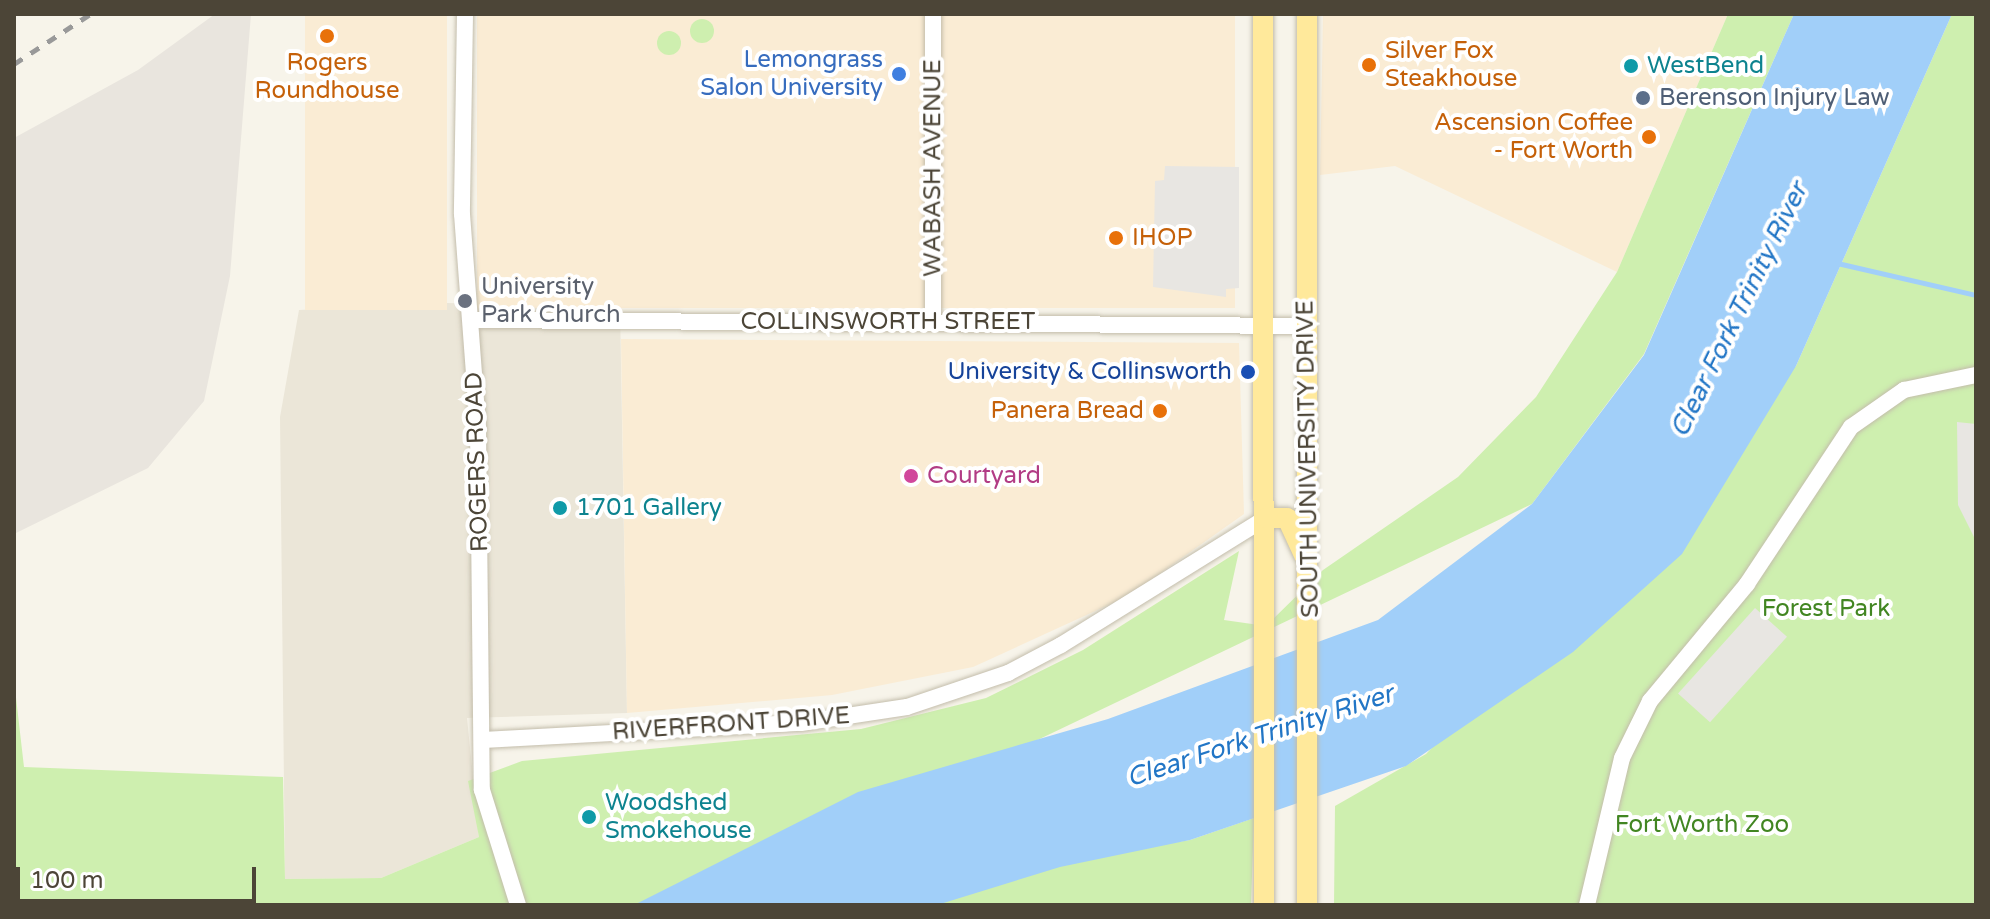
<!DOCTYPE html>
<html>
<head>
<meta charset="utf-8">
<style>
	body { margin:0 }
	#map { position:relative; width:1990px; height:919px; overflow:hidden; background:#f7f4ea; font-family:"Varela Round",sans-serif }
	div>[style] { position:absolute }
	.residential>* { inset:0; background:#ebe6d8 }
	.commercial>* { inset:0; background:#faecd4; transform-origin:0 0 }
	.industrial>* { inset:0; background:#e9e5de }
	.green>* { inset:0; background:#ceefaf }
	.round { border-radius:50% }
	.parking>* { inset:0; background:#e8e6e2; transform-origin:0 0 }
	.water>* { inset:0; background:#a1cff9 }
	.stream>* { height:5px; margin:-2.5px; padding:0 2.5px; transform-origin:2.5px; border-radius:2.5px; background:#a1cff9 }
	.roads { filter:drop-shadow(0 0 2px #c3bdab) drop-shadow(0 0 2px #c3bdab) }
	.minor>* { height:16px; margin:-8px; padding:0 8px; transform-origin:8px; border-radius:8px; background:#fff }
	.major>* { height:20px; margin:-10px; padding:0 10px; transform-origin:10px; border-radius:10px; background:#ffe99b }
	.rail>* { height:5px; margin-top:-2.5px; transform-origin:0; background:repeating-linear-gradient(90deg,#999 0 10px,transparent 0 20px) }
	.dots>* { width:22px; height:22px; translate:-50% -50%; box-sizing:border-box; border:4px solid #fff; border-radius:50% }
	span { translate:-50% -50%; white-space:nowrap; text-align:center; line-height:1.15; -webkit-text-stroke:8px #fff; paint-order:stroke }
	.food-label { font-size:24px; color:#c56008 }
	.left { translate:0 -50%; text-align:left }
	.right { translate:-100% -50%; text-align:right }
	.shop-label { font-size:24px; color:#366cbe }
	.culture-label { font-size:24px; color:#0d838f }
	.service-label { font-size:24px; color:#4e5e75 }
	.street-label { font-size:24px; color:#4c4537 }
	.worship-label { font-size:24px; color:#5b616d }
	.transit-label { font-size:24px; color:#164399 }
	.hotel-label { font-size:24px; color:#b23c85 }
	.park-label { font-size:24px; color:#428622 }
	.water-label { font-size:26px; color:#2276c6; font-style:italic }
	.frame { position:absolute; inset:0; border:16px solid #4c4537; pointer-events:none }
	.scale { position:absolute; left:16px; top:867px; width:240px; height:36px; box-sizing:border-box; border:4px solid #4c4537; border-top:0; padding-left:10px; font-size:24px; line-height:28px; white-space:nowrap; color:#4c4537; -webkit-text-stroke:6px #fff; paint-order:stroke }
</style>
</head>
<body>
<div id="map">
	<div class="residential">
		<div style="clip-path:polygon(447px 303px,620px 307px,627px 713px,467px 718px,479px 837px,381px 878px,285px 879px,280px 417px,299px 310px)"></div>
	</div>
	<div class="commercial">
		<div style="left:305px;top:14px;width:142px;height:296px"></div>
		<div style="left:477px;top:14px;width:758px;height:294px"></div>
		<div style="clip-path:polygon(1323px 14px,1728px 14px,1617px 272px,1395px 166px,1320px 175px)"></div>
		<div style="clip-path:polygon(621px 339px,1239px 343px,1244px 514px,1128px 596px,973px 667px,832px 695px,627px 713px)"></div>
	</div>
	<div class="industrial">
		<div style="clip-path:polygon(215px 14px,251px 14px,230px 276px,204px 401px,148px 468px,14px 534px,14px 138px,138px 70px)"></div>
	</div>
	<div class="green">
		<div style="clip-path:polygon(1728px 14px,1794px 14px,1644px 354px,1532px 504px,692px 905px,14px 905px,14px 680px,24px 767px,283px 777px,285px 879px,381px 878px,479px 837px,468px 781px,522px 761px,861px 729px,986px 698px,1083px 650px,1239px 551px,1224px 620px,1266px 626px,1323px 570px,1458px 477px,1536px 397px,1617px 272px)"></div>
		<div style="clip-path:polygon(1952px 14px,1976px 14px,1976px 905px,1334px 905px,1335px 806px,1426px 754px,1796px 366px)"></div>
		<div class="round" style="left:690px;top:19px;width:24px;height:24px"></div>
		<div class="round" style="left:657px;top:31px;width:24px;height:24px"></div>
		<div style="clip-path:polygon(1254px 818px,1251px 905px,928px 905px,1057px 862px,1190px 840px)"></div>
	</div>
	<div class="parking">
		<div style="clip-path:polygon(1165px 166px,1239px 167px,1239px 288px,1226px 289px,1226px 297px,1153px 287px,1155px 181px,1164px 180px)"></div>
		<div style="clip-path:polygon(1957px 422px,1976px 424px,1976px 541px,1958px 505px)"></div>
		<div style="left:1755px;top:608px;width:43px;height:115px;rotate:42deg"></div>
	</div>
	<div class="water">
		<div style="clip-path:polygon(1794px 14px,1952px 14px,1796px 366px,1682px 554px,1573px 652px,1406px 766px,1190px 840px,1060px 867px,937px 905px,634px 905px,858px 792px,1108px 719px,1378px 620px,1532px 504px,1644px 355px)"></div>
	</div>
	<div class="stream">
		<div style="left:1837px;top:263px;width:143px;rotate:13deg"></div>
	</div>
	<div class="roads">
		<div class="minor">
			<div style="left:465px;top:14px;width:200px;rotate:90.9deg"></div>
			<div style="left:462px;top:214px;width:215px;rotate:85.7deg"></div>
			<div style="left:478px;top:428px;width:362px;rotate:89.4deg"></div>
			<div style="left:482px;top:790px;width:121px;rotate:72.6deg"></div>
			<div style="left:933px;top:14px;width:308px;rotate:90deg"></div>
			<div style="left:471px;top:320px;width:835px;rotate:0.41deg"></div>
			<div style="left:483px;top:740px;width:318px;rotate:-3.1deg"></div>
			<div style="left:801px;top:723px;width:107px;rotate:-8.6deg"></div>
			<div style="left:907px;top:707px;width:107px;rotate:-18.6deg"></div>
			<div style="left:1008px;top:673px;width:60px;rotate:-27.8deg"></div>
			<div style="left:1061px;top:645px;width:241px;rotate:-31.8deg"></div>
			<div style="left:1587px;top:905px;width:151px;rotate:-76.6deg"></div>
			<div style="left:1622px;top:758px;width:64px;rotate:-63.8deg"></div>
			<div style="left:1650px;top:701px;width:152px;rotate:-50.3deg"></div>
			<div style="left:1747px;top:584px;width:188px;rotate:-56.5deg"></div>
			<div style="left:1851px;top:427px;width:65px;rotate:-34.9deg"></div>
			<div style="left:1904px;top:390px;width:74px;rotate:-11.8deg"></div>
		</div>
		<div class="major">
			<div style="left:1263px;top:14px;width:891px;rotate:89.94deg"></div>
			<div style="left:1307px;top:14px;width:891px;rotate:90deg"></div>
			<div style="left:1266px;top:518px;width:21px"></div>
			<div style="left:1287px;top:518px;width:41px;rotate:65.3deg"></div>
		</div>
	</div>
	<div class="rail">
		<div style="left:14px;top:64px;width:91px;rotate:-33.3deg"></div>
	</div>
	<div class="dots">
		<div style="left:327px;top:36px;background:#e8710a"></div>
		<div style="left:1369px;top:65px;background:#e8710a"></div>
		<div style="left:1631px;top:66px;background:#0f9aa8"></div>
		<div style="left:899px;top:74px;background:#3f7fe0"></div>
		<div style="left:1643px;top:98px;background:#5c6f8a"></div>
		<div style="left:1649px;top:137px;background:#e8710a"></div>
		<div style="left:1116px;top:238px;background:#e8710a"></div>
		<div style="left:465px;top:301px;background:#6b7280"></div>
		<div style="left:1248px;top:372px;background:#1a4fb4"></div>
		<div style="left:1160px;top:411px;background:#e8710a"></div>
		<div style="left:911px;top:476px;background:#d1479c"></div>
		<div style="left:560px;top:508px;background:#0f9aa8"></div>
		<div style="left:589px;top:817px;background:#0f9aa8"></div>
	</div>
	<div class="food-label">
		<span class="left" style="left:1385px;top:65px">Silver Fox<br>Steakhouse</span>
		<span style="left:327px;top:77px">Rogers<br>Roundhouse</span>
		<span class="right" style="left:1633px;top:137px">Ascension Coffee<br>- Fort Worth</span>
		<span class="left" style="left:1132px;top:238px">IHOP</span>
		<span class="right" style="left:1144px;top:411px">Panera Bread</span>
	</div>
	<div class="shop-label">
		<span class="right" style="left:883px;top:74px">Lemongrass<br>Salon University</span>
	</div>
	<div class="culture-label">
		<span class="left" style="left:1647px;top:66px">WestBend</span>
		<span class="left" style="left:576px;top:508px">1701 Gallery</span>
		<span class="left" style="left:605px;top:817px">Woodshed<br>Smokehouse</span>
	</div>
	<div class="service-label">
		<span class="left" style="left:1659px;top:98px">Berenson Injury Law</span>
	</div>
	<div class="street-label">
		<span style="left:933px;top:168px;rotate:-90deg">WABASH AVENUE</span>
		<span style="left:888px;top:322px">COLLINSWORTH STREET</span>
		<span style="left:1308px;top:459px;rotate:-91deg">SOUTH UNIVERSITY DRIVE</span>
		<span style="left:477px;top:462px;rotate:-92deg">ROGERS ROAD</span>
		<span style="left:731px;top:724px;rotate:-4deg">RIVERFRONT DRIVE</span>
	</div>
	<div class="worship-label">
		<span class="left" style="left:481px;top:301px">University<br>Park Church</span>
	</div>
	<div class="transit-label">
		<span class="right" style="left:1232px;top:372px">University &amp; Collinsworth</span>
	</div>
	<div class="hotel-label">
		<span class="left" style="left:927px;top:476px">Courtyard</span>
	</div>
	<div class="park-label">
		<span style="left:1826px;top:609px">Forest Park</span>
		<span style="left:1702px;top:825px">Fort Worth Zoo</span>
	</div>
	<div class="water-label">
		<span style="left:1739px;top:310px;rotate:-64deg">Clear Fork Trinity River</span>
		<span style="left:1260px;top:736px;rotate:-18deg">Clear Fork Trinity River</span>
	</div>
	<div class="frame"></div>
	<div class="scale">100 m</div>
</div>
</body>
</html>
